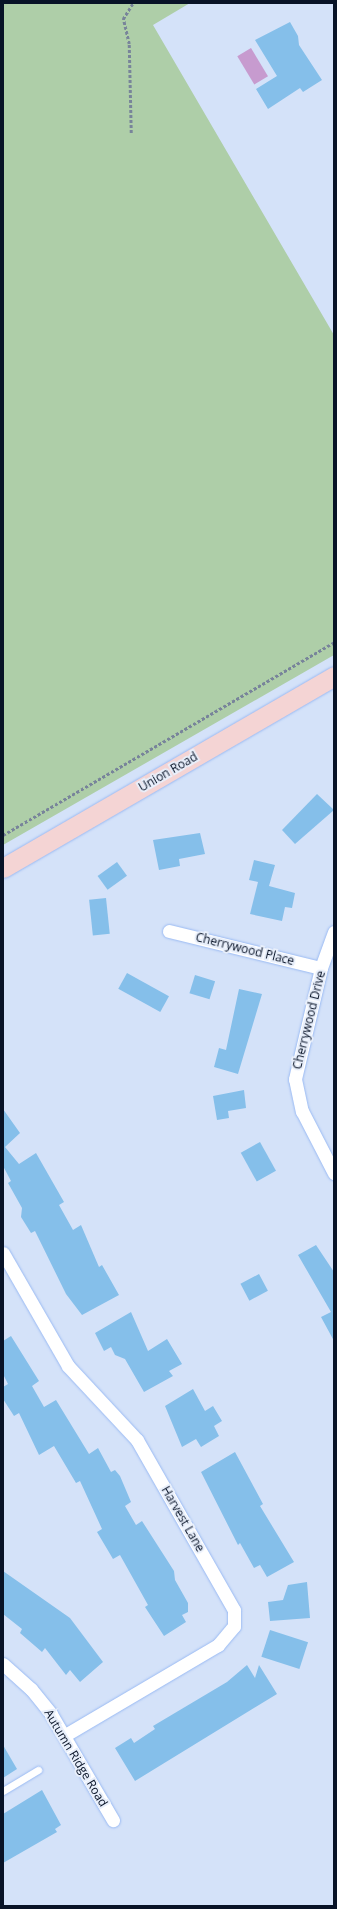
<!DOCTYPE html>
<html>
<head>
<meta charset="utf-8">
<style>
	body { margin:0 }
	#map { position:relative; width:337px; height:1909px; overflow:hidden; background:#d4e2f9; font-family:"Open Sans",sans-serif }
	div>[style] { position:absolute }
	.green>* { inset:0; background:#aecea8 }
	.water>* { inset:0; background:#c79bcf; transform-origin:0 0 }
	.building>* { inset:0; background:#85bfea; transform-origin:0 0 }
	.path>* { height:2.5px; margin-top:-1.25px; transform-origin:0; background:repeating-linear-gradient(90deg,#78849a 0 3px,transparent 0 5px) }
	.roads { filter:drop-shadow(0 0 1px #9abaf3) drop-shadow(0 0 1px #9abaf3) }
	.service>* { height:7px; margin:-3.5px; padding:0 3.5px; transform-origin:3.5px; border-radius:3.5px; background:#fff }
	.minor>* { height:13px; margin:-6.5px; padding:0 6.5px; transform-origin:6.5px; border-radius:6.5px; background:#fff }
	.secondary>* { height:19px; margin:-9.5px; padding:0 9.5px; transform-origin:9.5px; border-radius:9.5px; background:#f4d4d4 }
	span { translate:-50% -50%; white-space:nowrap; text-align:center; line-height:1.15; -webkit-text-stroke:4px #e8effb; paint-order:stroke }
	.street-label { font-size:12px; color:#081327 }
	.frame { position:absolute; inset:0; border:4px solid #081327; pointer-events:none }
</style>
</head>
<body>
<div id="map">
	<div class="green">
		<div style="clip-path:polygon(3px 3px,190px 3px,153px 25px,334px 335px,334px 655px,3px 845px)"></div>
	</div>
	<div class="water">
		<div style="left:251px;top:48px;width:33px;height:16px;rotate:59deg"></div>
	</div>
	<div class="building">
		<div style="clip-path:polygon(290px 22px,298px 36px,299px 45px,322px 80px,303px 92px,300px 88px,268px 109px,256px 89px,277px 76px,255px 40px)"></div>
		<div style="clip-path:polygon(317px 794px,334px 810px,295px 844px,282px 830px)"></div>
		<div style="clip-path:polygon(200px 833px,205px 854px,179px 859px,180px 866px,159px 870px,153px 840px)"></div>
		<div style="clip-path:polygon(254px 860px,275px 865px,269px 886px,295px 893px,292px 908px,285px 907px,282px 921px,250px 914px,258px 882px,249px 880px)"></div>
		<div style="left:117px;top:862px;width:17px;height:24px;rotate:54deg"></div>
		<div style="left:106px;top:898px;width:36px;height:17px;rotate:84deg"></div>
		<div style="left:127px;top:973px;width:48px;height:18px;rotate:29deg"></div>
		<div style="left:195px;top:975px;width:21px;height:19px;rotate:17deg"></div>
		<div style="clip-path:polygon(239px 989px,262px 994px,238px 1074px,214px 1067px,219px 1048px,226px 1050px)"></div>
		<div style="clip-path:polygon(244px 1090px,246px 1108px,228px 1111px,229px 1118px,217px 1120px,213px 1096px)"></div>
		<div style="clip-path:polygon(3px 1109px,20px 1133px,5px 1147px,19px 1164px,36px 1153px,64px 1202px,59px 1205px,73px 1230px,81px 1225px,99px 1267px,102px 1265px,119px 1295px,82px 1315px,66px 1294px,35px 1231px,31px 1233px,21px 1217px,22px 1208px,8px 1183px,11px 1181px,3px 1166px)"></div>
		<div style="left:260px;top:1142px;width:33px;height:22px;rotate:61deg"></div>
		<div style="clip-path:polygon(316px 1245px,334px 1272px,334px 1341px,321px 1317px,331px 1312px,298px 1255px)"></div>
		<div style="left:259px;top:1274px;width:19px;height:21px;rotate:62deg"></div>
		<div style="clip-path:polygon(131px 1312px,148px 1351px,167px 1339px,182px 1364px,169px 1371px,173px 1376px,144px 1392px,125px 1359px,115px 1355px,111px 1347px,104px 1351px,95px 1333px)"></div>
		<div style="clip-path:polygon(11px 1336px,39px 1381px,32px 1386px,44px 1407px,56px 1400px,89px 1454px,98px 1448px,111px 1472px,115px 1470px,120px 1476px,131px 1502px,125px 1506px,136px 1525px,142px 1521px,174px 1571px,175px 1580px,188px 1603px,188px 1612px,182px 1615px,186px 1622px,164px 1636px,145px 1607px,148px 1605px,120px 1555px,113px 1559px,97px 1532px,102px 1529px,80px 1481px,76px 1483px,54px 1446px,39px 1455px,19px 1413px,14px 1416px,3px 1399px,3px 1387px,8px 1384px,3px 1374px,3px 1341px)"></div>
		<div style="clip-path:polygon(193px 1389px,205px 1411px,213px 1406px,222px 1421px,214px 1426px,219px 1436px,201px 1447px,196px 1439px,182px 1447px,165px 1406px)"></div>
		<div style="clip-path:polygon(235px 1452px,263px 1504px,260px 1506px,294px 1562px,267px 1577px,260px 1565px,254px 1568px,240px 1543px,238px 1545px,201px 1472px)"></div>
		<div style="clip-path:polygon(3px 1571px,70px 1618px,103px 1662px,80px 1682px,70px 1670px,66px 1675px,45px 1648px,42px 1652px,20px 1633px,22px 1629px,3px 1614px)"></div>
		<div style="clip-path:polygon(307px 1582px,310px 1618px,270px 1621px,268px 1602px,283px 1600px,288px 1585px)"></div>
		<div style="left:270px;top:1630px;width:40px;height:28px;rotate:18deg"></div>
		<div style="clip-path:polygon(247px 1665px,255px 1678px,259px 1665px,277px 1694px,135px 1781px,115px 1748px,131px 1738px,134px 1743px,155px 1729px,153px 1726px,227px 1682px)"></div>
		<div style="clip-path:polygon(3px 1745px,17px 1769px,3px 1778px)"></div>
		<div style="clip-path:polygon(42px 1790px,61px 1825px,55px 1829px,57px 1832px,3px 1863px,3px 1814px)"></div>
	</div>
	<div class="path">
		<div style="left:131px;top:133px;width:89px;rotate:-91.3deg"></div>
		<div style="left:129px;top:44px;width:26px;rotate:-103deg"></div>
		<div style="left:123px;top:19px;width:19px;rotate:-58deg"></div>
		<div style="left:3px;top:835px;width:383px;rotate:-30.2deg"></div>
	</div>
	<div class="roads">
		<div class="service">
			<div style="left:3px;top:1791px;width:41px;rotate:-31deg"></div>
		</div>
		<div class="minor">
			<div style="left:169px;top:931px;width:156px;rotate:13.7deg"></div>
			<div style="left:334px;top:932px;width:38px;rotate:110deg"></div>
			<div style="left:321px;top:968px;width:114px;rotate:103.2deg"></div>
			<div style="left:295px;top:1079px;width:33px;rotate:78deg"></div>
			<div style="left:302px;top:1111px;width:70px;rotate:62.7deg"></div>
			<div style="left:3px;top:1253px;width:130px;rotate:60.1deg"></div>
			<div style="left:68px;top:1366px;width:101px;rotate:47deg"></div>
			<div style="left:137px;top:1440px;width:196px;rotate:60.3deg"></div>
			<div style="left:234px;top:1610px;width:16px;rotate:90deg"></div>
			<div style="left:234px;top:1626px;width:25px;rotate:130deg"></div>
			<div style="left:218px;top:1645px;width:178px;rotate:149.5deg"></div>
			<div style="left:3px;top:1664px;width:38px;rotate:42deg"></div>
			<div style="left:31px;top:1689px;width:32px;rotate:51deg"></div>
			<div style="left:51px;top:1714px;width:123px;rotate:59.7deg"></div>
		</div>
		<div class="secondary">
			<div style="left:3px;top:868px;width:383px;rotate:-30.1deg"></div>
		</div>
	</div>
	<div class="street-label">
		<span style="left:168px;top:772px;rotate:-30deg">Union Road</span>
		<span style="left:245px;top:949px;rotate:14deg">Cherrywood Place</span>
		<span style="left:309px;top:1020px;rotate:-76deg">Cherrywood Drive</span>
		<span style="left:183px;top:1519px;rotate:60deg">Harvest Lane</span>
		<span style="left:76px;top:1758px;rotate:59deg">Autumn Ridge Road</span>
	</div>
	<div class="frame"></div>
</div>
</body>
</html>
